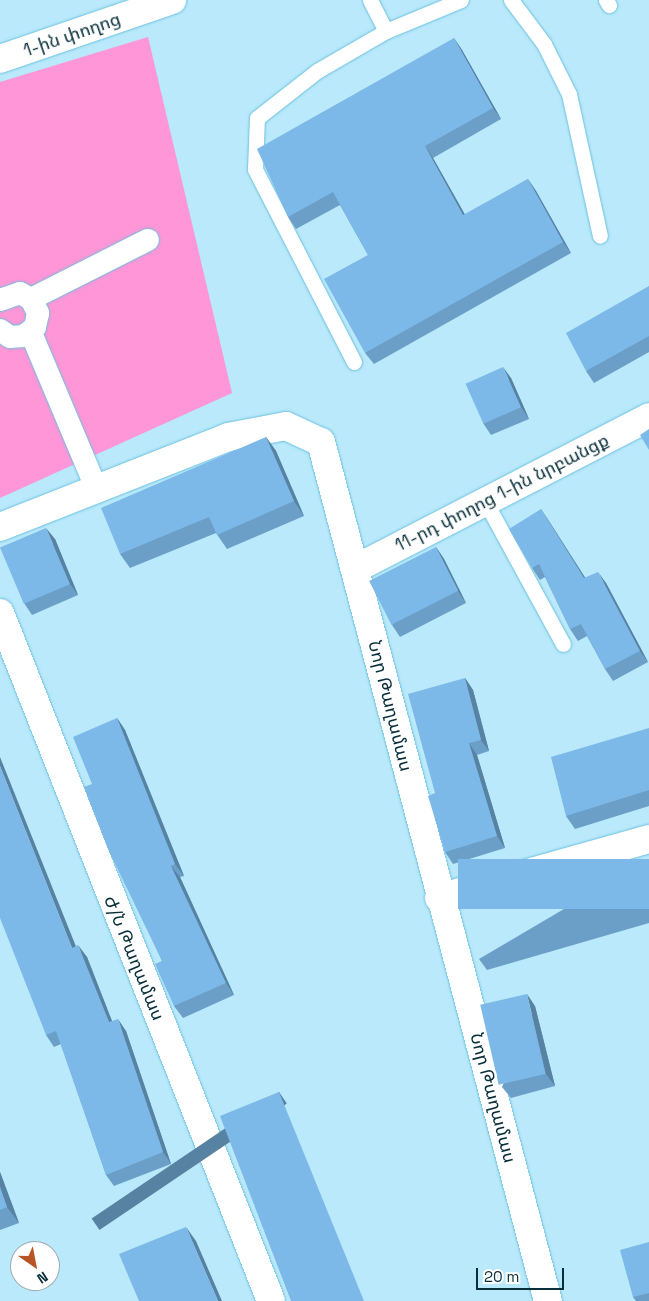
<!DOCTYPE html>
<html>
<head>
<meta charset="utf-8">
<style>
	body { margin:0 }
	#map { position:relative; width:649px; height:1301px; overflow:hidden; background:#b9e9fb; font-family:"Space Grotesk","Noto Sans Armenian",sans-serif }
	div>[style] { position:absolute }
	.green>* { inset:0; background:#fe96d7 }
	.roads { filter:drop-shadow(0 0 1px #6bc0de) drop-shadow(0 0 1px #6bc0de) }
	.service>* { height:15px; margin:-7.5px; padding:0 7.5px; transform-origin:7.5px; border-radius:7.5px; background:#fff }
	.pedestrian>* { height:22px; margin:-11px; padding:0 11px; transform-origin:11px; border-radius:11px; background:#fff }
	.minor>* { height:28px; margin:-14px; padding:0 14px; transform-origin:14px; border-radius:14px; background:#fff }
	.wall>* { inset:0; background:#6b9fc8 }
	.shaded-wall>* { inset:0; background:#5782a2; transform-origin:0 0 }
	.building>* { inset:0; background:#7cb9e8; transform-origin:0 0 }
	span { translate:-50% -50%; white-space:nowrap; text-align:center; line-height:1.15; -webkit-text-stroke:5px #fff; paint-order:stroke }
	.street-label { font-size:18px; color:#072e39 }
	.north { position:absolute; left:10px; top:1241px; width:50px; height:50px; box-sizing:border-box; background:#fff; border:1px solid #9cabb0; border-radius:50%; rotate:147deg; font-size:14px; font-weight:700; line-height:20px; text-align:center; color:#072e39 }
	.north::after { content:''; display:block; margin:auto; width:18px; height:22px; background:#b95425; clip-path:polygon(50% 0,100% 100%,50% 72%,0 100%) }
	.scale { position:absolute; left:476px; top:1268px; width:88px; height:22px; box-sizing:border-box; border:2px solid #072e39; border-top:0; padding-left:6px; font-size:15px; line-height:18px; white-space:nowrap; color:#072e39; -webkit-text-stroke:4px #fff; paint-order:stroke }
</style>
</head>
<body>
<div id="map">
	<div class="green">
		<div style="clip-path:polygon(148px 37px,232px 393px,0 498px,0 82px)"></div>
	</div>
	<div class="roads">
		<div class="service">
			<div style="left:370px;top:0;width:35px;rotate:63deg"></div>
			<div style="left:511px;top:0;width:55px;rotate:53.1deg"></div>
			<div style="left:544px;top:44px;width:56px;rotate:63.4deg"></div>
			<div style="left:569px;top:94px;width:145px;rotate:77.7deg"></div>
			<div style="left:606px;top:0;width:6px;rotate:59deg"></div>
			<div style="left:354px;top:362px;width:217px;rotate:-117.2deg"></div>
			<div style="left:255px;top:169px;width:51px;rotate:-87.8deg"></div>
			<div style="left:257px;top:118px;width:76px;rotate:-38.1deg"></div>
			<div style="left:317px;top:71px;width:80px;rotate:-30.1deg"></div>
			<div style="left:386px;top:31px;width:81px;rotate:-22.5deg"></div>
			<div style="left:485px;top:501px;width:163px;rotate:61.4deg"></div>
		</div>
		<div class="pedestrian">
			<div style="left:31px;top:299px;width:131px;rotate:-26.8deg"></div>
			<div style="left:0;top:300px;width:21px;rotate:-19deg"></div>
			<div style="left:20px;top:293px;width:13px;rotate:29deg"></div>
			<div style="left:31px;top:299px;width:16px;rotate:63deg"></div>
			<div style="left:38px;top:313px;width:14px;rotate:102deg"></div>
			<div style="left:35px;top:327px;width:14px;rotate:141deg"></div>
			<div style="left:24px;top:336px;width:14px;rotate:176deg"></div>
			<div style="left:10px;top:337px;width:12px;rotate:-145deg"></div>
			<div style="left:31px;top:333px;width:168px;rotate:67.2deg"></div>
		</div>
		<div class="minor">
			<div style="left:0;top:59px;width:182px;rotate:-18.9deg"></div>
			<div style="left:0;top:527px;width:245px;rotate:-21.5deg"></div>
			<div style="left:228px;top:437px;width:59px;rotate:-10.7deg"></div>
			<div style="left:286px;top:426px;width:38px;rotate:25deg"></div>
			<div style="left:321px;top:442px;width:888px;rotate:75.2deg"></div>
			<div style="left:355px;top:569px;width:331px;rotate:-27.3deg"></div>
			<div style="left:0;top:613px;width:739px;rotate:68.5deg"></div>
			<div style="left:439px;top:898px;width:218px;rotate:-15.7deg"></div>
		</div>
	</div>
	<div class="wall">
		<div style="clip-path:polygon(454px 38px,462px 50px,501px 119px,433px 158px,465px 215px,528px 179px,536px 191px,571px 253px,374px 364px,365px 353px,368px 255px,340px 205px,296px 229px,288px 217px)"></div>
		<div style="clip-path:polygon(649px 286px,649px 352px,594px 383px,586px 371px)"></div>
		<div style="clip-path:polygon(511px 378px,529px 419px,491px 435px,483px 423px)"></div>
		<div style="clip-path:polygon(266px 437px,276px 451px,304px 516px,227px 549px,216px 533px,130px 568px,120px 554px)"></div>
		<div style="clip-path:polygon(541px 509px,585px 578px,606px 583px,648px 662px,613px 681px,605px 669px,587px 636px,578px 641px,570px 629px,545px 577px,540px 580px,532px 568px)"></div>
		<div style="clip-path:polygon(55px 539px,78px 595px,32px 615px,24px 603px)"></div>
		<div style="clip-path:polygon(436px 547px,444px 559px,466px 603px,400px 637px,392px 625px)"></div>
		<div style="clip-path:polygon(465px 678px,473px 690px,489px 751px,477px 755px,505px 848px,453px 864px,445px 852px,435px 793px)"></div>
		<div style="clip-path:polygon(117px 718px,125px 730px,184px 876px,180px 877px,234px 995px,183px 1018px,174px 1006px,162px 961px,92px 784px)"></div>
		<div style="clip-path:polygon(649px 728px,649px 806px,575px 829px,566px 816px)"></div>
		<div style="clip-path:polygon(649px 859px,649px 923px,487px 970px,479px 959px)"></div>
		<div style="clip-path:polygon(75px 947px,87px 957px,112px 1021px,126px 1031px,171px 1164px,114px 1186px,106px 1175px,61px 1044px,54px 1047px,46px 1035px)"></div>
		<div style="clip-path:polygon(535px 1006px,555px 1086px,511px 1098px,502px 1087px)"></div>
		<div style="clip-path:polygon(0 1172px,19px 1223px,0 1230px)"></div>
		<div style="clip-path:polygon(649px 1242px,649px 1301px,636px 1301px,633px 1297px)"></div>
	</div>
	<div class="shaded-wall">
		<div style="clip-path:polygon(454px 38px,462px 50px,501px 119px,493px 108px)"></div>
		<div style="clip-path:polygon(425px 146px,433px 158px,472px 227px,463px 215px)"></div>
		<div style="clip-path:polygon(528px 179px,536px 191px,571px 253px,563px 242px)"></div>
		<div style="clip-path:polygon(503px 367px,511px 378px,529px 419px,521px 407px)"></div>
		<div style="clip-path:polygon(266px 437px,276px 451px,304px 516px,294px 501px)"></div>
		<div style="clip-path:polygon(541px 509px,549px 521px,593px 590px,584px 578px)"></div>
		<div style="clip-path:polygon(46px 528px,55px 539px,78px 595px,70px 584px)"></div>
		<div style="clip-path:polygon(436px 547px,444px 559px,466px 603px,458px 591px)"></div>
		<div style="clip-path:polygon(598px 572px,606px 583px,648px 662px,640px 651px)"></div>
		<div style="clip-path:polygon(465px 678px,473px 690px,489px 751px,481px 740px)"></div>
		<div style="clip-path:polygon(117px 718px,125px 730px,184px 876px,175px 864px)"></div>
		<div style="clip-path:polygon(469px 743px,477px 755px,505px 848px,497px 836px)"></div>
		<div style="clip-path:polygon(0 757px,81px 959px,72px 948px,0 766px)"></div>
		<div style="clip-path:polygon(171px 866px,180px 877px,234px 995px,226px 983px)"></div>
		<div style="clip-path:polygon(78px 945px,87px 957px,117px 1034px,109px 1022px)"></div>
		<div style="clip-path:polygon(527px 994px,535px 1006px,555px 1086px,546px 1074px)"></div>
		<div style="clip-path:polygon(118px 1019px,126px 1031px,171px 1164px,163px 1152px)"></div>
		<div style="left:279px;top:1092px;width:14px;height:226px;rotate:56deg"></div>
		<div style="clip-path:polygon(0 1172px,19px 1223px,7px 1207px,0 1187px)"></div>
		<div style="clip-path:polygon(186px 1227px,196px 1241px,222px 1301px,218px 1301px)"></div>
	</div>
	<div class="building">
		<div style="clip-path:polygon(454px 38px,493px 108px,425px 146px,463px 215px,528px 179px,563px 242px,365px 353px,324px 279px,368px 255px,333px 192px,288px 217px,257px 149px)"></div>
		<div style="clip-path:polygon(649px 286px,649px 336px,586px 371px,566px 333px)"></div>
		<div style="left:503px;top:367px;width:44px;height:41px;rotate:66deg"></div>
		<div style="clip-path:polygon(649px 429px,649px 450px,640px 435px)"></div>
		<div style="clip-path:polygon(266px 437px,294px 501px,217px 535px,209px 517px,120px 554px,101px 508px)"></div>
		<div style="clip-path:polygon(541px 509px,584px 578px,598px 572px,640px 651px,605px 669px,581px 624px,570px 629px,539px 564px,532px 568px,509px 529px)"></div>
		<div style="left:46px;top:528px;width:61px;height:50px;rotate:67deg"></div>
		<div style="left:436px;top:547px;width:49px;height:75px;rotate:63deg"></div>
		<div style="clip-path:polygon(465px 678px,481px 740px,469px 743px,497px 836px,445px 852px,428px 796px,435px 793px,408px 694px)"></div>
		<div style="clip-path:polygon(117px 718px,175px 864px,171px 866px,226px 983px,174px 1006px,155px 964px,162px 961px,108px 849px,84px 787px,92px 784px,73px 737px)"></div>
		<div style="clip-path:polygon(649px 728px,649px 790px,566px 816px,551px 757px)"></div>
		<div style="clip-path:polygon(0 766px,72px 948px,78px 945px,109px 1022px,118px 1019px,163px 1152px,106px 1175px,56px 1031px,46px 1035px,0 918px)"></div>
		<div style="left:649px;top:859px;width:50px;height:191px;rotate:90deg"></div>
		<div style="left:527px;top:994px;width:82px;height:48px;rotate:77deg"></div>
		<div style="clip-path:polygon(279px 1092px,364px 1301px,291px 1301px,220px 1116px)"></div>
		<div style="clip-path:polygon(0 1187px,7px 1207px,0 1210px)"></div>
		<div style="clip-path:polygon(186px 1227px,218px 1301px,139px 1301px,119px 1254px)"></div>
		<div style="clip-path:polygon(649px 1242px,649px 1293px,633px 1297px,620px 1250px)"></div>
	</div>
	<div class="street-label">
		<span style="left:72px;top:35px;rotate:-19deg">1-ին փողոց</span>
		<span style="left:502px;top:493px;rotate:-27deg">11-րդ փողոց 1-ին նրբանցք</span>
		<span style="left:390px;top:706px;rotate:76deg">Նոր Թաղամաս</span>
		<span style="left:134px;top:958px;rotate:68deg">Ժ/Ն Թաղամաս</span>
		<span style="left:493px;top:1098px;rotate:75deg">Նոր Թաղամաս</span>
	</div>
	<div class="north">N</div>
	<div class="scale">20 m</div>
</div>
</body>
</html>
